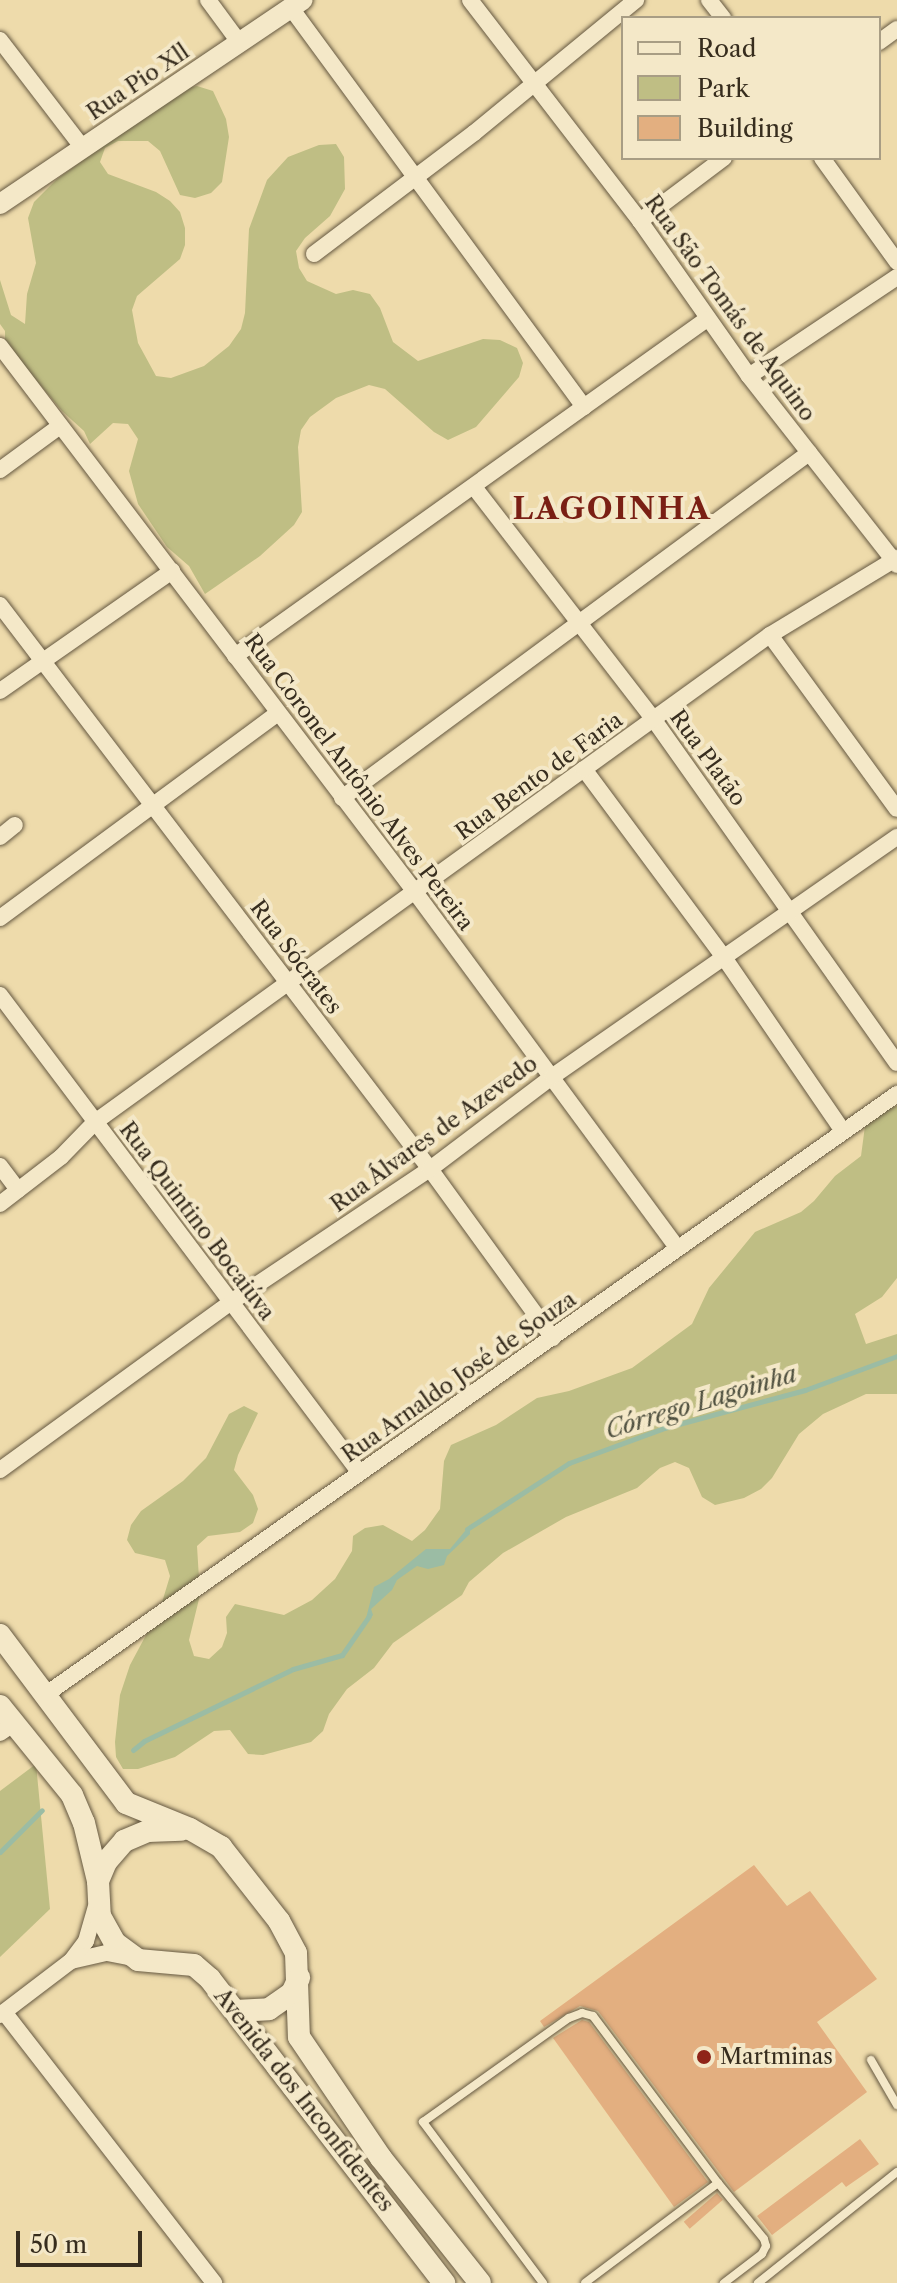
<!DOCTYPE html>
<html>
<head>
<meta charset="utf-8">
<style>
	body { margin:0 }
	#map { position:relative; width:897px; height:2283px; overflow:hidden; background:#eedbab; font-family:"Libre Caslon Text",serif }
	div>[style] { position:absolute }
	.green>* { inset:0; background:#bfbe84 }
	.water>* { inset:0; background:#9bbca4 }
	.stream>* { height:5px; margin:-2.5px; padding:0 2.5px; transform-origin:2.5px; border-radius:2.5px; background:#9bbca4 }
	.building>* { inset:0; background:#e3af80; transform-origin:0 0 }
	.roads { filter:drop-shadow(0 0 2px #655841) drop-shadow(0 0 2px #655841) }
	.service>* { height:8px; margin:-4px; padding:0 4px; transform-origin:4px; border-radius:4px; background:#f4e8c8 }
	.minor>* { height:16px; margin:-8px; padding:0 8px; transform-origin:8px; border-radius:8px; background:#f4e8c8 }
	.tertiary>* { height:20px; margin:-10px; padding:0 10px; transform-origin:10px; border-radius:10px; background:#f4e8c8 }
	.secondary>* { height:22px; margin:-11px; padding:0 11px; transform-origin:11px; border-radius:11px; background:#f4e8c8 }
	.dots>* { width:22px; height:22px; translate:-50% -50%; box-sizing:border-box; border:4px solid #f4e8c8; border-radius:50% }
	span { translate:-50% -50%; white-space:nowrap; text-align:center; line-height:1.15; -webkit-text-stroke:8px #f4e8c8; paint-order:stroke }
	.street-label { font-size:22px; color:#372d1e }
	.poi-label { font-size:22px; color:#372d1e }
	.left { translate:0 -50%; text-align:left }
	.water-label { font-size:24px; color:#505140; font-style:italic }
	.district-label { font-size:30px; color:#7a1f14; font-weight:700; letter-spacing:2px }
	.legend { position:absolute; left:621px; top:16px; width:260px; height:144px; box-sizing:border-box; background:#f4e8c8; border:2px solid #a89d84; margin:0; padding:10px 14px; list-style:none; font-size:24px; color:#372d1e }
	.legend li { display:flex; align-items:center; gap:16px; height:40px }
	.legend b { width:40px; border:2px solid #a89d84 }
	.scale { position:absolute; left:16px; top:2231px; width:126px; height:36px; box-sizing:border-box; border:4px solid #372d1e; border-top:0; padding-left:10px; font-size:24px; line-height:28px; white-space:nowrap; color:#372d1e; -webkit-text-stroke:6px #f4e8c8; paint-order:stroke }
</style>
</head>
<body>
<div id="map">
	<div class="green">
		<div style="clip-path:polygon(197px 86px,213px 91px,226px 119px,229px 137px,222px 182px,211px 193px,195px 198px,180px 195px,160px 151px,148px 141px,118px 141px,105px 148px,100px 162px,108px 174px,156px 192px,170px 201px,180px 212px,185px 228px,185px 245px,180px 259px,137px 296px,132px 310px,138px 343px,156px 376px,171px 378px,204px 366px,229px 346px,241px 329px,245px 313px,249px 229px,267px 180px,288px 157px,319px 145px,336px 144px,344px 157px,345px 189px,330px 216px,305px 238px,296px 251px,299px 268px,307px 281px,336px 294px,353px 290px,370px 294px,380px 308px,393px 342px,418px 361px,483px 339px,500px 340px,517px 348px,523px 363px,519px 377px,476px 427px,448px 440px,434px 432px,385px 389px,369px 385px,336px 398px,310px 417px,301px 430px,298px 447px,302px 512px,294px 525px,260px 556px,205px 594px,189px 566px,167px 547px,138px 504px,129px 471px,138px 439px,128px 424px,113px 423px,90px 444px,84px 431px,62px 411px,5px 343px,5px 331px,0 324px,0 280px,11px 315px,25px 324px,27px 294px,36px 263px,28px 218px,34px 202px,57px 179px,181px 89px)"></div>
		<div style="clip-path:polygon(897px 1106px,897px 1278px,882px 1297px,855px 1314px,866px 1344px,897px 1334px,897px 1394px,866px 1394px,823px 1414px,799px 1434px,772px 1478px,761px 1489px,744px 1498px,715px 1505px,702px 1497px,689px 1468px,675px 1462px,660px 1468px,637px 1488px,566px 1517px,503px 1553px,469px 1582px,462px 1595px,393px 1643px,374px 1668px,347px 1689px,329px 1714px,323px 1731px,311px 1742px,263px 1755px,248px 1754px,230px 1730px,214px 1731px,175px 1757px,138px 1769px,123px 1769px,116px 1757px,115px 1742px,120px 1695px,130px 1665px,160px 1609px,170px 1576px,165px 1560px,135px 1553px,127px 1540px,131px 1525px,141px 1511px,183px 1481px,206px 1458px,229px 1414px,244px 1406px,258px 1413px,238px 1455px,234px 1470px,253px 1495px,258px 1509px,253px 1523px,240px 1532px,208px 1536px,197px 1546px,200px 1595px,189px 1640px,194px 1656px,209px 1659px,222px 1647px,227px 1633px,226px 1617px,235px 1604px,284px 1615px,312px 1600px,335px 1579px,352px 1551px,353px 1536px,365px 1528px,383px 1525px,412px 1541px,425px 1530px,440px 1509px,444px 1461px,451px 1445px,496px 1425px,537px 1398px,569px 1391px,632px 1368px,692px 1324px,709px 1288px,755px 1232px,801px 1212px,814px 1201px,835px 1176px,861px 1156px,865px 1126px,874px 1113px)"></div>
		<div style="clip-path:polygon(36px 1764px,50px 1909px,0 1957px,0 1791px)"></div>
	</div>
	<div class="water">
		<div style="clip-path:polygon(470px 1525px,470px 1534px,447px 1556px,444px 1565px,428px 1569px,417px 1566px,397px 1580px,392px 1590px,371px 1609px,373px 1615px,364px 1626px,374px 1587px,389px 1579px,426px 1549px,450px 1549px)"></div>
	</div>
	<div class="stream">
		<div style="left:467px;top:1529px;width:121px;rotate:-32.9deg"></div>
		<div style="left:569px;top:1463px;width:101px;rotate:-20.2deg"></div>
		<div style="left:664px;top:1428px;width:146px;rotate:-15.1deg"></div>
		<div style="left:805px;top:1390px;width:98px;rotate:-20.3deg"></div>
		<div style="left:133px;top:1750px;width:14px;rotate:-39deg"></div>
		<div style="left:144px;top:1741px;width:165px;rotate:-25.8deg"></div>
		<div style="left:293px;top:1669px;width:51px;rotate:-15.9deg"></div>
		<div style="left:342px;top:1655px;width:47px;rotate:-55.3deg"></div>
		<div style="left:0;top:1852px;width:59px;rotate:-45deg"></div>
	</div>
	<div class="building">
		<div style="clip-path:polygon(754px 1865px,787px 1906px,810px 1891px,877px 1979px,817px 2022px,867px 2092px,734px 2192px,598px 2011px,580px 2006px,544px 2027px,540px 2021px)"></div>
		<div style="clip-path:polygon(582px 2020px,589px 2022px,708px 2182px,674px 2207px,553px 2038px)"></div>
		<div style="clip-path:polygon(860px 2139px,879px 2164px,846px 2187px,842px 2182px,772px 2235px,757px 2216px)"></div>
		<div style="left:717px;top:2193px;width:9px;height:44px;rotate:49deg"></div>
	</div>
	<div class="roads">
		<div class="service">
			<div style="left:871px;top:2060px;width:52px;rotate:60deg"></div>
			<div style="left:718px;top:2183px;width:72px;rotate:50.6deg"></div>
			<div style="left:764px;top:2239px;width:7px;rotate:74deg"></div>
			<div style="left:766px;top:2246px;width:9px;rotate:117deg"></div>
			<div style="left:762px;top:2254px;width:48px;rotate:142.7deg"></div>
			<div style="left:543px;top:2283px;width:201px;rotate:-126.7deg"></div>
			<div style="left:423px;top:2122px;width:179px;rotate:-35.5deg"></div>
			<div style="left:569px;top:2018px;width:14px;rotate:-21deg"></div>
			<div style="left:582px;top:2013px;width:11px;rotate:15deg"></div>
			<div style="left:593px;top:2016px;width:209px;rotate:53.2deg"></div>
			<div style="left:718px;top:2183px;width:166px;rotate:143.1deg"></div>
			<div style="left:758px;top:2283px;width:178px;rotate:-38.6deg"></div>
		</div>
		<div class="minor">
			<div style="left:208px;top:0;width:52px;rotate:53.6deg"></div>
			<div style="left:470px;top:0;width:279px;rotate:52.4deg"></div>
			<div style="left:640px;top:221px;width:189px;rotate:54.9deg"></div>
			<div style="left:749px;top:376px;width:240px;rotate:51.9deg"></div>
			<div style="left:709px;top:0;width:23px;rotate:52deg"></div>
			<div style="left:291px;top:8px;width:495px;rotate:53.7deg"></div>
			<div style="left:0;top:40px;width:136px;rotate:52.5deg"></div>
			<div style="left:879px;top:42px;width:22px;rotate:-36deg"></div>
			<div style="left:822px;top:158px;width:128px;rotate:54.2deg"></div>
			<div style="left:640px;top:221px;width:105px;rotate:-36.9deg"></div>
			<div style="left:314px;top:254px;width:201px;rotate:-37.1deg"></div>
			<div style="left:474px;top:133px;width:210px;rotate:-39.4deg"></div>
			<div style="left:0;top:346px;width:686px;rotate:52.76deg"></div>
			<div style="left:415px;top:892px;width:441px;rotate:53.6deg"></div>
			<div style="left:749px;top:376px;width:178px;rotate:-33.8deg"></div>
			<div style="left:0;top:470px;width:74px;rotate:-36.3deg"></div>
			<div style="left:474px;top:487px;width:294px;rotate:52.3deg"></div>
			<div style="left:654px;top:720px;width:420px;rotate:54.7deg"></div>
			<div style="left:0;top:605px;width:709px;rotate:52.68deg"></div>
			<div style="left:430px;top:1169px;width:209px;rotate:54deg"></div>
			<div style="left:770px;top:635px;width:215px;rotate:53.9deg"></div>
			<div style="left:235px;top:656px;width:580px;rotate:-35.53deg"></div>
			<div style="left:0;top:691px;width:210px;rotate:-34.9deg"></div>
			<div style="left:584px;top:769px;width:233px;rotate:53.4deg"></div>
			<div style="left:723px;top:956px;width:211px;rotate:55.6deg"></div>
			<div style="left:342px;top:798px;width:581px;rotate:-36.46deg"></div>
			<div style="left:0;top:837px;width:19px;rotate:-39deg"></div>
			<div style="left:0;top:918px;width:345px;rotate:-36.4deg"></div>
			<div style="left:0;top:995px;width:598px;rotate:53.02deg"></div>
			<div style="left:0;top:1166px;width:30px;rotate:53deg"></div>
			<div style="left:0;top:1204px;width:77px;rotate:-37.6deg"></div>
			<div style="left:61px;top:1157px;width:49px;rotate:-45.8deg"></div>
			<div style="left:95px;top:1122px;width:603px;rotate:-35.82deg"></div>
			<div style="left:584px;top:769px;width:229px;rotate:-35.8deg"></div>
			<div style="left:770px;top:635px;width:149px;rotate:-31.2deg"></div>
			<div style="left:0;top:1470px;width:286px;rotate:-36deg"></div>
			<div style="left:231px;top:1302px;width:239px;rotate:-33.8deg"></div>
			<div style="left:430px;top:1169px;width:154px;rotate:-37.1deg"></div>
			<div style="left:553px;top:1076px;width:419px;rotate:-34.8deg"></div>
			<div style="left:45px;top:1695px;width:1043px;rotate:-35.2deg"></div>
			<div style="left:0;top:1733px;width:16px;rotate:-35deg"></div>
			<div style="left:71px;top:1961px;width:37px;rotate:-13deg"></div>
			<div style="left:107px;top:1953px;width:25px;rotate:11deg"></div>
			<div style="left:4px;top:2012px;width:343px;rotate:52.2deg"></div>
			<div style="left:0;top:2015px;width:89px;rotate:-37.3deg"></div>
			<div style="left:71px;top:1961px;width:25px;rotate:-53deg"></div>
			<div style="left:86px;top:1941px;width:35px;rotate:-74deg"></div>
		</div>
		<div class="tertiary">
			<div style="left:0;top:204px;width:365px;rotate:-34deg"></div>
		</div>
		<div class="secondary">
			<div style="left:0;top:1635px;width:210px;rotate:53.1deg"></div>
			<div style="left:126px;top:1803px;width:69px;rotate:22.1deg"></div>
			<div style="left:190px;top:1829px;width:36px;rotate:30deg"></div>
			<div style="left:221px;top:1847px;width:94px;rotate:51.9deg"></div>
			<div style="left:279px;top:1921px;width:36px;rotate:62deg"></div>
			<div style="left:296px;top:1953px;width:84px;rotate:88deg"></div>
			<div style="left:299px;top:2037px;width:146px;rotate:55.9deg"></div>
			<div style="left:381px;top:2158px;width:159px;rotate:51.6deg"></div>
			<div style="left:0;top:1706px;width:114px;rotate:51deg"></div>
			<div style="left:72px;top:1795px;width:30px;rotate:67deg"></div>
			<div style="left:84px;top:1823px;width:60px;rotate:76.4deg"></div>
			<div style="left:98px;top:1881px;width:35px;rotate:87deg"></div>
			<div style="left:100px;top:1916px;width:31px;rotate:61deg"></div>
			<div style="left:115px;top:1943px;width:29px;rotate:36deg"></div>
			<div style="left:138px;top:1960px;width:56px;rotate:5.1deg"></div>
			<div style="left:194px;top:1965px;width:21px;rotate:41deg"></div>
			<div style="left:210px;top:1979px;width:384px;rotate:52.4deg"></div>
			<div style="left:98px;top:1881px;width:21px;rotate:-67deg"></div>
			<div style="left:106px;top:1862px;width:28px;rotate:-49deg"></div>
			<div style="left:124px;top:1841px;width:26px;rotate:-23deg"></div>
			<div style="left:148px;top:1831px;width:33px;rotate:-2deg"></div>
			<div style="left:235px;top:2011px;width:34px;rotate:-3deg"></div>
			<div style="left:269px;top:2009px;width:28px;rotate:-35deg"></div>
			<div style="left:292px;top:1993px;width:17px;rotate:-65deg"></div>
		</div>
	</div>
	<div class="dots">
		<div style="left:704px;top:2057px;background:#8f2418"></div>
	</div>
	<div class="street-label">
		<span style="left:138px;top:82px;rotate:-34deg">Rua Pio Xll</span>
		<span style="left:730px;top:308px;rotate:54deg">Rua São Tomás de Aquino</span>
		<span style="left:708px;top:758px;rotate:54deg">Rua Platão</span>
		<span style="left:539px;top:776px;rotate:-36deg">Rua Bento de Faria</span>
		<span style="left:359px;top:782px;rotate:53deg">Rua Coronel Antônio Alves Pereira</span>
		<span style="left:296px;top:957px;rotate:53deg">Rua Sócrates</span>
		<span style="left:434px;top:1134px;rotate:-36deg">Rua Álvares de Azevedo</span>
		<span style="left:197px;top:1221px;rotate:53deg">Rua Quintino Bocaiúva</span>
		<span style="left:459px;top:1377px;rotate:-35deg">Rua Arnaldo José de Souza</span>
		<span style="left:304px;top:2100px;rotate:52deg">Avenida dos Inconfidentes</span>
	</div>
	<div class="poi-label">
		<span class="left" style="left:720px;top:2057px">Martminas</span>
	</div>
	<div class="water-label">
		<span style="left:701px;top:1402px;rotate:-17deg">Córrego Lagoinha</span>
	</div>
	<div class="district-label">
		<span style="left:612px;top:509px">LAGOINHA</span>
	</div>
	<ul class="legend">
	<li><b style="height:10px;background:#f4e8c8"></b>Road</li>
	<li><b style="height:22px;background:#bfbe84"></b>Park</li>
	<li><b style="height:22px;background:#e3af80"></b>Building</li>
	</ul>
	<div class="scale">50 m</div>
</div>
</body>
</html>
